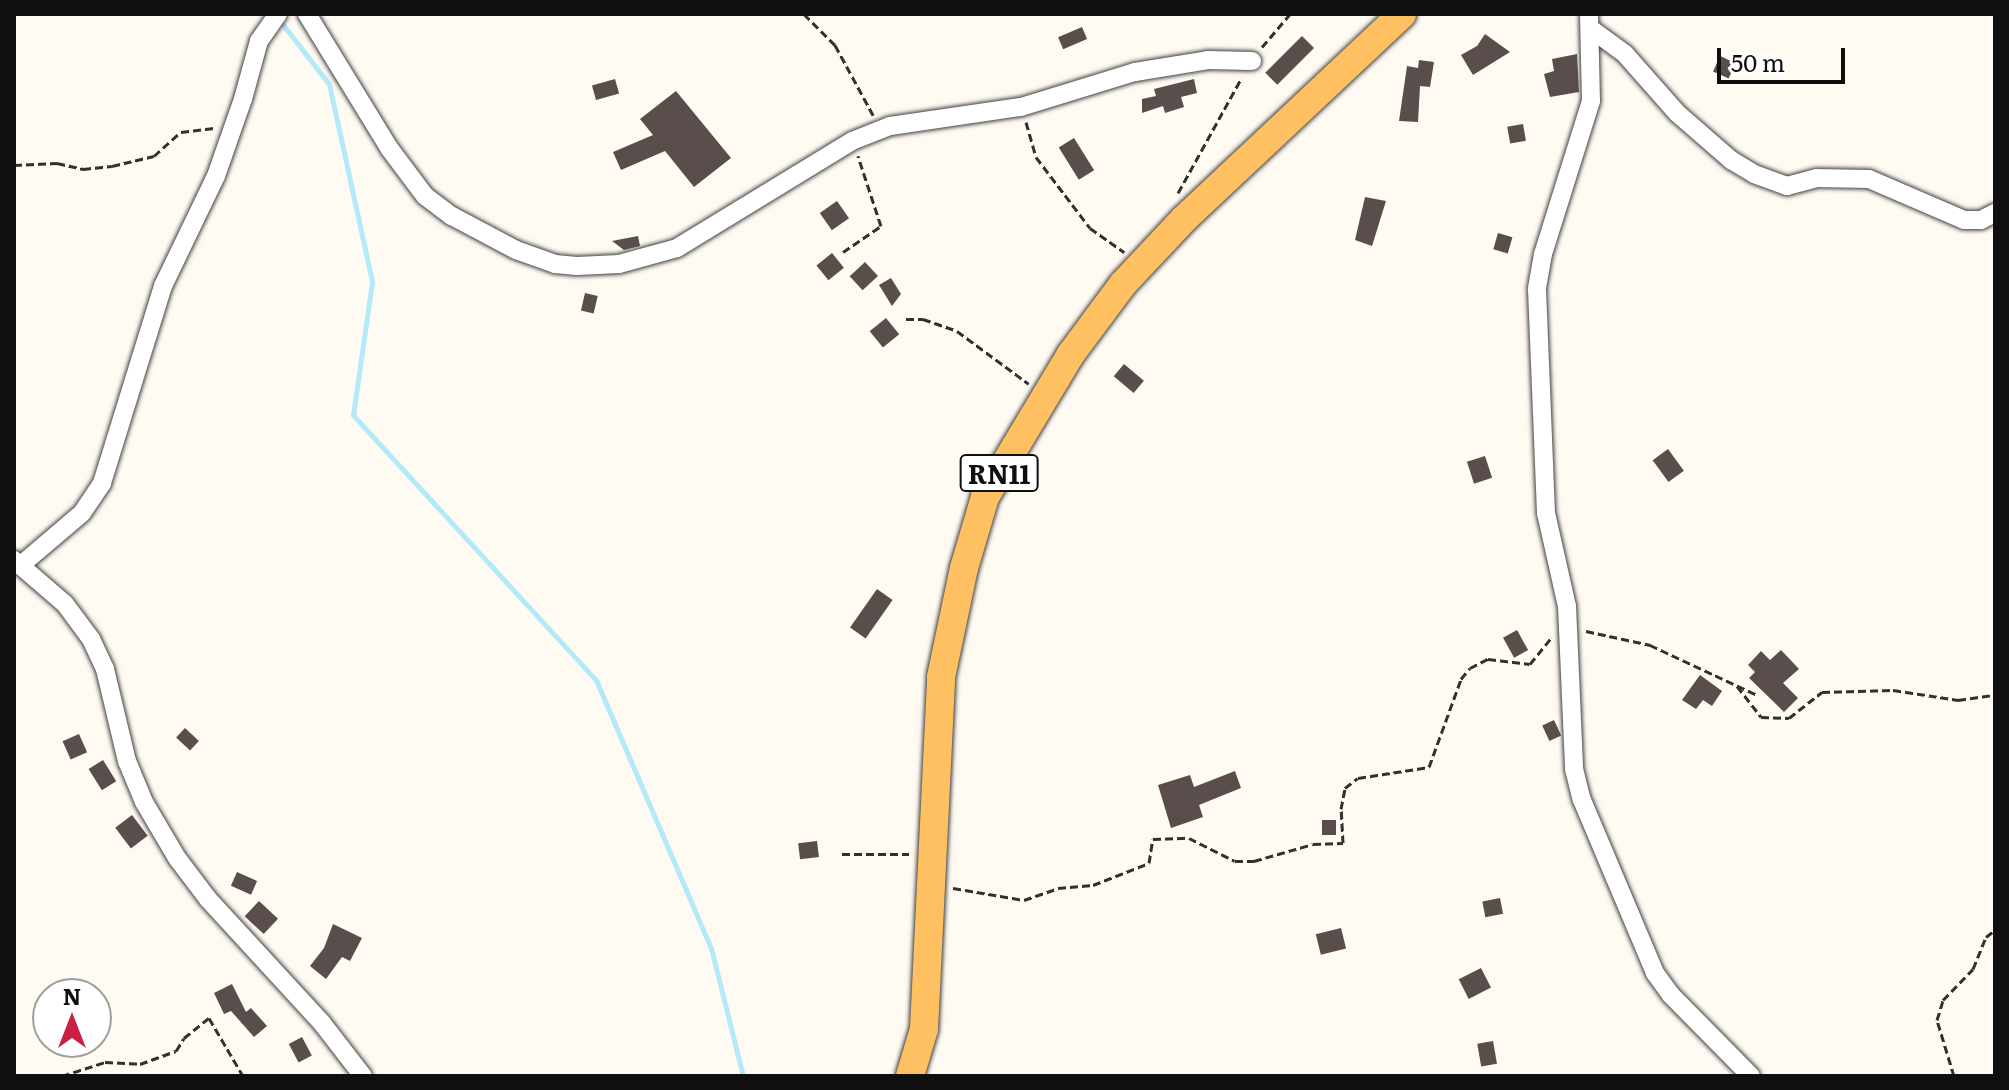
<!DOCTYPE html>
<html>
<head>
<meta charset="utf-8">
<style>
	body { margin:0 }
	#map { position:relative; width:2009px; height:1090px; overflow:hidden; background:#fffaf2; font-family:Literata,serif }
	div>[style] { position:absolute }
	.stream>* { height:5px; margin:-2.5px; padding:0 2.5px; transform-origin:2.5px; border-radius:2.5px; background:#b3eaf9 }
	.building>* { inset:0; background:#594e4b; transform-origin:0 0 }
	.path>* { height:3px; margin-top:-1.5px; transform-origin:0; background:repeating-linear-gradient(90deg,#313131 0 8px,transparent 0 12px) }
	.roads { filter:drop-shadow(0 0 2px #424242) drop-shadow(0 0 2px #424242) }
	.street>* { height:18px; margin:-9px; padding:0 9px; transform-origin:9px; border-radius:9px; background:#fff }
	.primary>* { height:28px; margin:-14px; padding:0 14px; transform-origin:14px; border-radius:14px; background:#ffc062 }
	span { translate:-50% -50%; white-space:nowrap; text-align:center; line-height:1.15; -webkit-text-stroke:8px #fff; paint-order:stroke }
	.shield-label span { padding:2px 6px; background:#fff; border:2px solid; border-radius:6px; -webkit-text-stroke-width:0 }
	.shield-label { font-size:26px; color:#0f0f0f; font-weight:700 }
	.frame { position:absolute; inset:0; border:16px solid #0f0f0f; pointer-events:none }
	.north { position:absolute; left:32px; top:978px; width:80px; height:80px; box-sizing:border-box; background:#fff; border:2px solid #9f9f9f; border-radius:50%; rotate:0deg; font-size:22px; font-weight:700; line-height:32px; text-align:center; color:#0f0f0f }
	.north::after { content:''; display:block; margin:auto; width:28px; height:36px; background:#c81f42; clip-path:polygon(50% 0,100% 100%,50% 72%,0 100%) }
	.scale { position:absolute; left:1717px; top:48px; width:128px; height:36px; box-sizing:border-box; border:4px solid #0f0f0f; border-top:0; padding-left:10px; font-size:24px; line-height:28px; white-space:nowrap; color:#0f0f0f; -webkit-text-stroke:6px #fff; paint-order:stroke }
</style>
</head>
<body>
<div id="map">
	<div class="stream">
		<div style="left:280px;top:21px;width:80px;rotate:52.1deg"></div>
		<div style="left:329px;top:84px;width:203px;rotate:77.7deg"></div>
		<div style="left:372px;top:282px;width:134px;rotate:98.1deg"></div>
		<div style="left:353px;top:415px;width:360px;rotate:47.5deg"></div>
		<div style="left:596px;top:680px;width:292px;rotate:66.8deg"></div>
		<div style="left:711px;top:948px;width:132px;rotate:76deg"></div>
	</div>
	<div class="building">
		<div style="left:1082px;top:27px;width:13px;height:26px;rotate:67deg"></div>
		<div style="clip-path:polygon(1485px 34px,1510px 52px,1473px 75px,1461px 55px,1477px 46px)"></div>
		<div style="left:1302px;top:36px;width:17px;height:52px;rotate:45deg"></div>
		<div style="clip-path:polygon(1577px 54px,1579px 92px,1550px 97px,1544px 74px,1554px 71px,1552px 59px)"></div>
		<div style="left:1720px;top:56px;width:17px;height:17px;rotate:24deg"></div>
		<div style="clip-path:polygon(1419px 60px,1434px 62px,1430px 87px,1420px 86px,1418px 122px,1399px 121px,1407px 66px,1418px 68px)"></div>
		<div style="left:615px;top:79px;width:15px;height:24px;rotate:74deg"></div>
		<div style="clip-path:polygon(1194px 79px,1197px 93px,1181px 97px,1184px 107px,1165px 113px,1163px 106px,1142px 113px,1142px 99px,1156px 96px,1154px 89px)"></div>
		<div style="clip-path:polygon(676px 91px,731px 158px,694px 187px,665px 151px,621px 170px,613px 152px,653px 135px,640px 119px)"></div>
		<div style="left:1523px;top:124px;width:17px;height:16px;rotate:80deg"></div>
		<div style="left:1074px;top:138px;width:38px;height:18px;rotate:58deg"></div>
		<div style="clip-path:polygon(1365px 197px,1386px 201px,1372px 246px,1355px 240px)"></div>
		<div style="left:837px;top:201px;width:21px;height:21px;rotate:55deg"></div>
		<div style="left:1498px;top:233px;width:15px;height:17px;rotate:16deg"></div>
		<div style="clip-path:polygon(638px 236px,640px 246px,624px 250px,612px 241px)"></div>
		<div style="left:832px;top:253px;width:19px;height:20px;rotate:51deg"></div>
		<div style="left:865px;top:262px;width:19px;height:21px;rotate:47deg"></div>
		<div style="clip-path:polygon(891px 278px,901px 294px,892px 306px,879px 285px)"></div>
		<div style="left:585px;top:293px;width:13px;height:18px;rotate:13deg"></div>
		<div style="left:886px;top:318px;width:21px;height:21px;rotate:51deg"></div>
		<div style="left:1124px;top:364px;width:26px;height:16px;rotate:40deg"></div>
		<div style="left:1668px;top:449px;width:27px;height:19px;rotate:54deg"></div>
		<div style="left:1485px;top:456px;width:23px;height:19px;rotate:72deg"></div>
		<div style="left:877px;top:589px;width:19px;height:47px;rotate:35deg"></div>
		<div style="left:1517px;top:630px;width:23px;height:16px;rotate:61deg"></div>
		<div style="clip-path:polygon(1781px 650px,1799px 669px,1783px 683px,1798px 698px,1784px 712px,1749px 678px,1755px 672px,1748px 665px,1761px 651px,1770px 660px)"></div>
		<div style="clip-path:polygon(1700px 675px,1722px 691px,1712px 706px,1703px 700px,1696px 709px,1682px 700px)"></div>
		<div style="left:1554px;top:720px;width:17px;height:13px;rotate:65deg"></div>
		<div style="left:185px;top:728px;width:19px;height:13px;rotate:43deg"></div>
		<div style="left:79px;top:734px;width:20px;height:18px;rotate:66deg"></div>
		<div style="left:103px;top:760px;width:25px;height:17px;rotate:58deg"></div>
		<div style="clip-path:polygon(1235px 771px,1241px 788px,1199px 805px,1203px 817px,1171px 828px,1158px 785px,1190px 775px,1194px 787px)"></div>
		<div style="left:132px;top:815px;width:26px;height:21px;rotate:53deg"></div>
		<div style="left:1322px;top:820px;width:14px;height:15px"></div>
		<div style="left:817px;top:841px;width:16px;height:19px;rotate:83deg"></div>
		<div style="left:237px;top:872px;width:22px;height:15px;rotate:24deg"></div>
		<div style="left:1500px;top:898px;width:16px;height:18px;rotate:79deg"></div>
		<div style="left:259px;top:901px;width:26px;height:21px;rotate:43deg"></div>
		<div style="clip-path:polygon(333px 924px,362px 938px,350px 961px,342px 957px,326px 979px,310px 966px,324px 948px)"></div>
		<div style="left:1341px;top:928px;width:21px;height:26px;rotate:76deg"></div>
		<div style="left:1481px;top:968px;width:22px;height:25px;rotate:63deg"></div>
		<div style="clip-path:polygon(232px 984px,246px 1012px,251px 1008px,267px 1026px,254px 1037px,231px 1011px,224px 1014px,214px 993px)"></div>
		<div style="left:302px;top:1037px;width:21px;height:15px;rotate:62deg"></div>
		<div style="left:1493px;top:1041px;width:23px;height:16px;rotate:80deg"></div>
	</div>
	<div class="path">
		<div style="left:804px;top:14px;width:44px;rotate:45deg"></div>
		<div style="left:835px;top:45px;width:80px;rotate:61.5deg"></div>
		<div style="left:1262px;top:47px;width:43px;rotate:-49.7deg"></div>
		<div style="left:1026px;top:122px;width:36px;rotate:74deg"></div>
		<div style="left:1036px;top:157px;width:89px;rotate:52.7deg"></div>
		<div style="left:1090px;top:228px;width:42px;rotate:35.2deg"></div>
		<div style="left:14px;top:165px;width:43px;rotate:-2.7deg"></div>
		<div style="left:57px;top:163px;width:27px;rotate:13deg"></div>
		<div style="left:83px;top:169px;width:29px;rotate:-6deg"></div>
		<div style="left:112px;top:166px;width:43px;rotate:-13.4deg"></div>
		<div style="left:154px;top:156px;width:36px;rotate:-42deg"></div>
		<div style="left:181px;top:132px;width:33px;rotate:-7deg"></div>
		<div style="left:1178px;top:193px;width:132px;rotate:-61.1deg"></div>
		<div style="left:843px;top:252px;width:46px;rotate:-34.4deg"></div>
		<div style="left:881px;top:226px;width:74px;rotate:-108.2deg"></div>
		<div style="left:906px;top:319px;width:17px"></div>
		<div style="left:923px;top:319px;width:36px;rotate:19deg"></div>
		<div style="left:957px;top:331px;width:89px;rotate:36.4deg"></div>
		<div style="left:1586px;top:631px;width:66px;rotate:12.3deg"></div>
		<div style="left:1650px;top:645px;width:118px;rotate:25deg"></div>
		<div style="left:1737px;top:686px;width:39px;rotate:52deg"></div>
		<div style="left:1761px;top:717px;width:28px;rotate:2deg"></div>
		<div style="left:1789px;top:718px;width:42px;rotate:-38.2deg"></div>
		<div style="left:1822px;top:692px;width:71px;rotate:-1.6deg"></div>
		<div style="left:1893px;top:690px;width:66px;rotate:8.7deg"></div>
		<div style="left:1958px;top:700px;width:37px;rotate:-8deg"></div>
		<div style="left:842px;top:854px;width:67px"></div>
		<div style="left:953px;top:888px;width:72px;rotate:9.6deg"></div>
		<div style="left:1024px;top:900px;width:36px;rotate:-19deg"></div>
		<div style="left:1058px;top:888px;width:35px;rotate:-5deg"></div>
		<div style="left:1093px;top:885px;width:60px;rotate:-21.4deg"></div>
		<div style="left:1149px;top:863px;width:24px;rotate:-81deg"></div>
		<div style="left:1153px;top:839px;width:36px;rotate:-2deg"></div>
		<div style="left:1189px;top:838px;width:51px;rotate:26.6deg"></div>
		<div style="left:1235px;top:861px;width:19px"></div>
		<div style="left:1254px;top:861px;width:61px;rotate:-16.1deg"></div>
		<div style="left:1313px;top:844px;width:30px;rotate:-2deg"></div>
		<div style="left:1343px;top:843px;width:34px;rotate:-93deg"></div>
		<div style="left:1341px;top:809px;width:21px;rotate:-79deg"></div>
		<div style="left:1345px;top:788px;width:16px;rotate:-38deg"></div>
		<div style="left:1358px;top:778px;width:72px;rotate:-8.8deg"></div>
		<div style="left:1429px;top:767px;width:94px;rotate:-70deg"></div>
		<div style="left:1461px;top:679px;width:14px;rotate:-51deg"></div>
		<div style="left:1470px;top:668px;width:20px;rotate:-27deg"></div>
		<div style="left:1488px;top:659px;width:42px;rotate:6.8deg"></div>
		<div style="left:1530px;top:664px;width:33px;rotate:-51deg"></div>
		<div style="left:62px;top:1076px;width:45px;rotate:-18deg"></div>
		<div style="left:105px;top:1062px;width:35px;rotate:3deg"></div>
		<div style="left:140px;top:1064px;width:38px;rotate:-20deg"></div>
		<div style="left:176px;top:1051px;width:15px;rotate:-58deg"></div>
		<div style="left:184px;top:1038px;width:32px;rotate:-39deg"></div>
		<div style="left:209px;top:1018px;width:67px;rotate:59.6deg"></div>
		<div style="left:1954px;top:1076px;width:59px;rotate:-106.9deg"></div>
		<div style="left:1937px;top:1020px;width:21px;rotate:-73deg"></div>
		<div style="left:1943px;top:1000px;width:43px;rotate:-45.9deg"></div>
		<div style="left:1973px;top:969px;width:35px;rotate:-68deg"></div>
		<div style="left:1986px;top:937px;width:11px;rotate:-38deg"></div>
	</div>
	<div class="roads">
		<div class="street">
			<div style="left:307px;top:14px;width:157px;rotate:58.5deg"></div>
			<div style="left:389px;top:148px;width:60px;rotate:53.1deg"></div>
			<div style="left:425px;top:196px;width:34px;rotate:37deg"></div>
			<div style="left:452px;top:216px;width:72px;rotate:28deg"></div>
			<div style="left:516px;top:250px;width:41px;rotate:19.7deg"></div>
			<div style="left:555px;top:264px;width:22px;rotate:5deg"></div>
			<div style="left:577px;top:266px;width:42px;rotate:-2.7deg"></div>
			<div style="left:619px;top:264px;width:60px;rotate:-15.4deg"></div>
			<div style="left:677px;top:248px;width:205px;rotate:-31.4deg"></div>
			<div style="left:852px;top:141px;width:41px;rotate:-21.5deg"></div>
			<div style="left:890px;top:126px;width:132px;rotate:-8.3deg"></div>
			<div style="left:1021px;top:107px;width:119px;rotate:-17.1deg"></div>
			<div style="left:1135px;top:72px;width:74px;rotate:-9.3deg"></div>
			<div style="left:1208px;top:60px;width:44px;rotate:1.3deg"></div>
			<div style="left:1589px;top:14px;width:87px;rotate:88.7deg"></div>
			<div style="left:1591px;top:101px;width:160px;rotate:107.4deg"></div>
			<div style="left:1543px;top:254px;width:36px;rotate:100deg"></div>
			<div style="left:1537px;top:289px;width:224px;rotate:87.7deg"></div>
			<div style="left:1546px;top:513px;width:95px;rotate:77.3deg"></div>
			<div style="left:1567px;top:606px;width:163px;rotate:87.5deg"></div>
			<div style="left:1574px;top:769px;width:32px;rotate:76deg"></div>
			<div style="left:1582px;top:800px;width:188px;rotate:67.1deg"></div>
			<div style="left:1655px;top:973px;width:27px;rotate:54deg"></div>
			<div style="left:1671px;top:995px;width:114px;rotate:45.4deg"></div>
			<div style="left:1591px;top:29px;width:42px;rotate:36.3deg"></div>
			<div style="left:1625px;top:54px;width:79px;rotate:48.6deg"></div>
			<div style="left:1677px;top:113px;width:72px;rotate:41deg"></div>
			<div style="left:1731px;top:160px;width:27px;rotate:31deg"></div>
			<div style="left:1754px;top:174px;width:35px;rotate:20deg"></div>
			<div style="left:1787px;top:186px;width:30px;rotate:-15deg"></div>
			<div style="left:1816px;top:178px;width:53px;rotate:1.1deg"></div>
			<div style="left:1869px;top:179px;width:103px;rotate:23.3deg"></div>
			<div style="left:1964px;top:220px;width:17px"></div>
			<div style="left:1981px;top:220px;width:16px;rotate:-27deg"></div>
			<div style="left:14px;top:560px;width:67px;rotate:40.8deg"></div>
			<div style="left:65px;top:604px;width:44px;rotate:53.4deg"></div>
			<div style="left:91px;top:639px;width:33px;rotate:65deg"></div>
			<div style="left:105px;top:669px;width:95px;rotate:76.6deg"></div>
			<div style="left:127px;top:761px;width:44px;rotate:67.5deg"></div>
			<div style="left:144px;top:802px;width:65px;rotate:59.5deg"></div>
			<div style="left:177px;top:858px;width:51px;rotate:52.9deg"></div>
			<div style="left:208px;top:899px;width:168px;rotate:47.4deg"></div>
			<div style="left:322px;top:1023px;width:67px;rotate:52.3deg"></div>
			<div style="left:21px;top:565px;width:80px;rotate:-40.4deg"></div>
			<div style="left:82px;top:513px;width:36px;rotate:-56deg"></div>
			<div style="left:102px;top:483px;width:206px;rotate:-72.8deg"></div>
			<div style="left:163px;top:286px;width:122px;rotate:-64.3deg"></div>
			<div style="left:216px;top:176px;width:82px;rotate:-70.7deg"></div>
			<div style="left:243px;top:99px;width:60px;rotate:-74.6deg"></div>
			<div style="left:259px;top:41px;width:33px;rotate:-55deg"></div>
		</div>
		<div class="primary">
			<div style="left:910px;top:1076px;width:49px;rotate:-73.4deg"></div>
			<div style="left:924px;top:1029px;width:352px;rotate:-87.2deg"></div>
			<div style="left:941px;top:677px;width:111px;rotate:-78.1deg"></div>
			<div style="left:964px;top:568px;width:74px;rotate:-73.5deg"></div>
			<div style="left:985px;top:497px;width:167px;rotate:-59deg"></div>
			<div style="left:1071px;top:354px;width:87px;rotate:-53.4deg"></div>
			<div style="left:1123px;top:284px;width:89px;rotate:-46.8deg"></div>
			<div style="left:1184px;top:219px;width:299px;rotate:-43.2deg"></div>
		</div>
	</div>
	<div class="shield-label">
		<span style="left:999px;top:473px">RN11</span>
	</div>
	<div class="frame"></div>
	<div class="north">N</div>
	<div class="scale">50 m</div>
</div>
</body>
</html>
